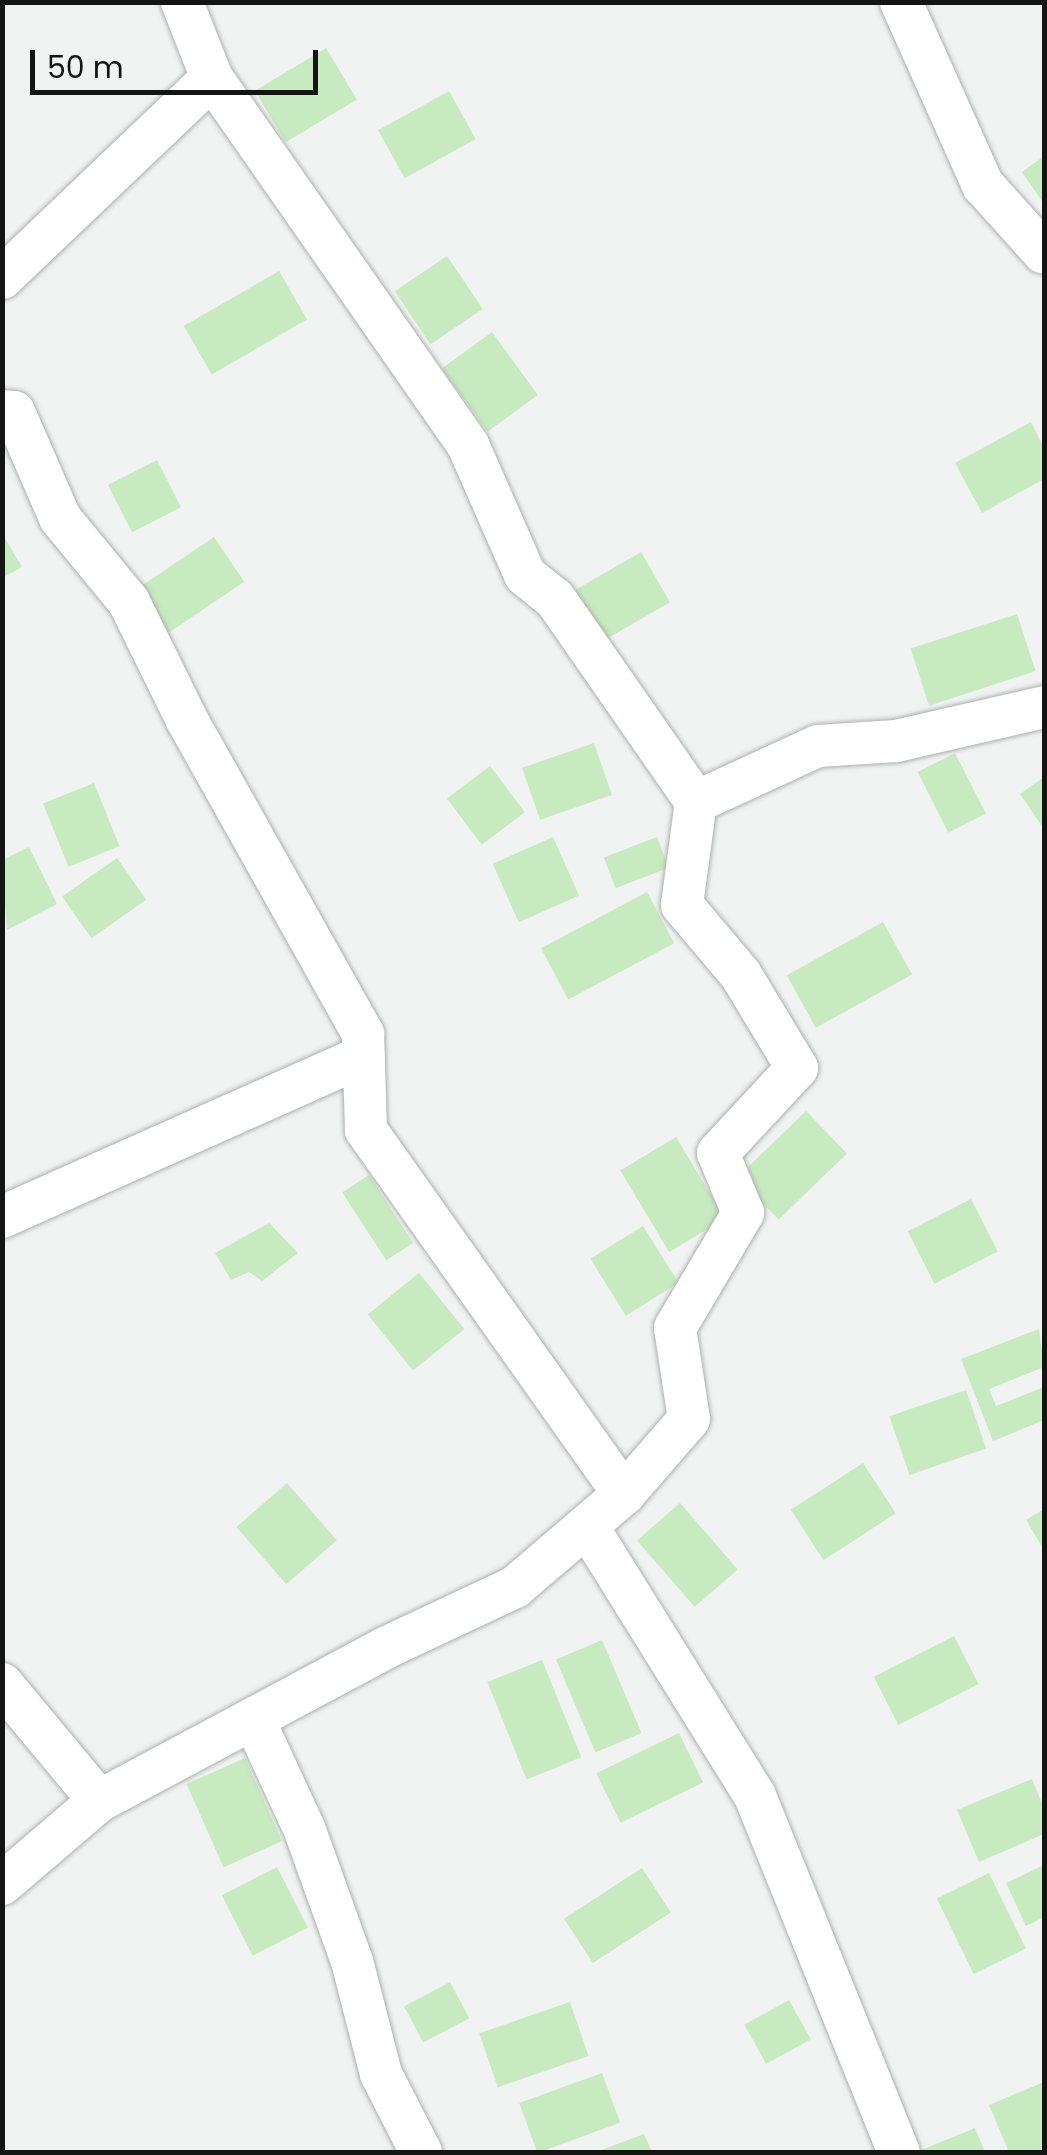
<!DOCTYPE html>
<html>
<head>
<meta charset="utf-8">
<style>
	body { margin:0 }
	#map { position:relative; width:1047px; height:2155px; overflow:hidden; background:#f0f3f1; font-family:Poppins,sans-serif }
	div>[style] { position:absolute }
	.building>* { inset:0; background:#c8eac0; transform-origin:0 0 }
	.roads { filter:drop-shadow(0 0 2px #acb0ae) drop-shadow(0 0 2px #acb0ae) }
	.minor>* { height:42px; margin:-21px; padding:0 21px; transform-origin:21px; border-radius:21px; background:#fff }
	span { translate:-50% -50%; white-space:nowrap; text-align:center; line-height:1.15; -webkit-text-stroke:10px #f0f3f1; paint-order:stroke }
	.frame { position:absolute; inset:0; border:5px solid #131413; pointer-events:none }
	.scale { position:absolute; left:30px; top:50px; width:288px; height:45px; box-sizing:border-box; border:5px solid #131413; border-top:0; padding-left:12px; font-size:30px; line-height:35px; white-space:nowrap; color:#131413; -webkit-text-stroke:8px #f0f3f1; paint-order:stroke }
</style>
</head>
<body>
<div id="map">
	<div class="building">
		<div style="left:326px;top:48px;width:60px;height:83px;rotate:59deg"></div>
		<div style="left:449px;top:91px;width:55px;height:81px;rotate:61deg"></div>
		<div style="clip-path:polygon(1044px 156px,1044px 204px,1022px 172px)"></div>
		<div style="left:447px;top:256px;width:64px;height:63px;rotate:56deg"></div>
		<div style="left:279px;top:271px;width:56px;height:110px;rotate:60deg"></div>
		<div style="left:492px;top:332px;width:78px;height:62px;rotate:54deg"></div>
		<div style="clip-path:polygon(1031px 422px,1044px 448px,1044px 479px,982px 513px,955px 463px)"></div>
		<div style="left:157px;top:460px;width:53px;height:55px;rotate:63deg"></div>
		<div style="clip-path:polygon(2px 533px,22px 567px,2px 578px)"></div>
		<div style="left:214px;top:537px;width:54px;height:91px;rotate:56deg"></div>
		<div style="left:641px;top:552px;width:58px;height:81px;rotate:60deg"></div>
		<div style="left:1017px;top:614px;width:60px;height:112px;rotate:72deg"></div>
		<div style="left:594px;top:743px;width:55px;height:76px;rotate:71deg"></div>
		<div style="left:955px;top:753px;width:68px;height:42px;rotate:63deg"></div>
		<div style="left:490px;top:766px;width:58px;height:54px;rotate:53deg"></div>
		<div style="clip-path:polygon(1044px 777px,1044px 829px,1020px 794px)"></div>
		<div style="left:94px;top:783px;width:68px;height:55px;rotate:68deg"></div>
		<div style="left:553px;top:837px;width:64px;height:66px;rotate:66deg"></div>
		<div style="left:657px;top:837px;width:33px;height:57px;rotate:69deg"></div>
		<div style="clip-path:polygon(29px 847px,57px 904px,7px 930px,2px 860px)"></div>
		<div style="left:117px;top:858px;width:51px;height:67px;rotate:55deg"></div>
		<div style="left:647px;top:892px;width:58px;height:120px;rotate:62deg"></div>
		<div style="left:883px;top:922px;width:60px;height:110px;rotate:61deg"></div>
		<div style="left:806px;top:1111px;width:59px;height:95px;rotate:46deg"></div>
		<div style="left:676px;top:1137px;width:95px;height:65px;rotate:59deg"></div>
		<div style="left:369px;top:1175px;width:81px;height:32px;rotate:57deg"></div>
		<div style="left:971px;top:1199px;width:59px;height:71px;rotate:63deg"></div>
		<div style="clip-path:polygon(269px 1223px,298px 1253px,262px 1281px,249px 1272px,231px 1280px,215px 1253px)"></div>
		<div style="left:643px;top:1226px;width:67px;height:62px;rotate:58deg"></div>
		<div style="left:419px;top:1273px;width:72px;height:66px;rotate:51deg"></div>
		<div style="clip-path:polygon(1039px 1329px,1044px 1367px,989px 1389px,996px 1406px,1044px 1387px,1044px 1420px,993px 1441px,961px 1359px)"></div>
		<div style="left:966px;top:1390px;width:62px;height:81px;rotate:71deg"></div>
		<div style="left:863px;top:1463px;width:60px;height:86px;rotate:57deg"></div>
		<div style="left:287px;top:1483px;width:76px;height:67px;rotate:49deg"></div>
		<div style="left:680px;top:1503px;width:88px;height:57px;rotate:49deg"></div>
		<div style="clip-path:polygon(1044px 1509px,1044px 1550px,1026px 1520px)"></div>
		<div style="left:954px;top:1636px;width:54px;height:90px;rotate:63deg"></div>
		<div style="left:602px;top:1640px;width:101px;height:50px;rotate:67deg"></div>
		<div style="left:542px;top:1660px;width:105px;height:59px;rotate:68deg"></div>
		<div style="left:679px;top:1733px;width:55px;height:92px;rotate:64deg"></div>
		<div style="left:245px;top:1758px;width:91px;height:64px;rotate:66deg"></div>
		<div style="clip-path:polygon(1032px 1779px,1044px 1808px,1044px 1834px,979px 1862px,957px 1810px)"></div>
		<div style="clip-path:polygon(1044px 1865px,1044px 1917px,1026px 1926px,1006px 1883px)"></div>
		<div style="left:277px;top:1867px;width:68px;height:62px;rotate:63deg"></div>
		<div style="left:642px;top:1868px;width:53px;height:93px;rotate:57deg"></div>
		<div style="left:989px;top:1873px;width:84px;height:58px;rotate:64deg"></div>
		<div style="left:450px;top:1982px;width:41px;height:52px;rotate:62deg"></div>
		<div style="left:789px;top:2000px;width:45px;height:51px;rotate:61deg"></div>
		<div style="left:570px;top:2002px;width:57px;height:96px;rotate:71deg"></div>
		<div style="left:602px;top:2073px;width:53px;height:88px;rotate:70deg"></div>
		<div style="clip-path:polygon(1044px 2082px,1044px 2152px,1009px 2152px,989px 2105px)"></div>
		<div style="clip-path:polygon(975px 2128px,985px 2152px,916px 2152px)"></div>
		<div style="clip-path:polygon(644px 2134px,652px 2152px,596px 2152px)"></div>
	</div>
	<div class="roads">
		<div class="minor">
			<div style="left:182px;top:2px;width:82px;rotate:68.5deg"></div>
			<div style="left:212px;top:78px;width:447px;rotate:55.1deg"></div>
			<div style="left:468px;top:445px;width:142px;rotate:66.3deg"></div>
			<div style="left:525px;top:575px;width:38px;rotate:39deg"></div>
			<div style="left:555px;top:599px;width:247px;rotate:55.2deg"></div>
			<div style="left:696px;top:802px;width:134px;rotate:-24.7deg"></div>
			<div style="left:818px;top:746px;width:78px;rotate:-3.7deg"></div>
			<div style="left:896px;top:741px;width:152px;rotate:-12.9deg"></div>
			<div style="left:901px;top:2px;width:201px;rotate:65.9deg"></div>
			<div style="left:983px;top:185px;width:91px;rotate:48.1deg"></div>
			<div style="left:2px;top:278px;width:290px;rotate:-43.6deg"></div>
			<div style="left:2px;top:411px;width:12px;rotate:5deg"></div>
			<div style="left:14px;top:412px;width:116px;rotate:66.5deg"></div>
			<div style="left:60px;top:518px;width:109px;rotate:50.6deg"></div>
			<div style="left:129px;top:602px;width:131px;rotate:63.8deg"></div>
			<div style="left:187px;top:720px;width:360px;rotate:60.7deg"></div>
			<div style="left:363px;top:1034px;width:96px;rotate:88.2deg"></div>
			<div style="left:366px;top:1130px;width:446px;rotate:54.7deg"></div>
			<div style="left:624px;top:1494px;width:99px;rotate:-49.1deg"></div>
			<div style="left:689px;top:1419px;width:92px;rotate:-98.7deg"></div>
			<div style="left:675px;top:1328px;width:134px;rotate:-59.4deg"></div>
			<div style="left:743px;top:1213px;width:65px;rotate:-112.6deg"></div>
			<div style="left:718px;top:1153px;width:116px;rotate:-47.1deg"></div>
			<div style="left:797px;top:1068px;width:109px;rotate:-121.1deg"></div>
			<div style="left:741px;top:975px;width:92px;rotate:-130.1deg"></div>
			<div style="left:682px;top:905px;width:104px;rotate:-82.3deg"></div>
			<div style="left:2px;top:1217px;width:396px;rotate:-24deg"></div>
			<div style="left:587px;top:1526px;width:318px;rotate:58.1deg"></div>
			<div style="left:755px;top:1796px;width:384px;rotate:68deg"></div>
			<div style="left:2px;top:1684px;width:152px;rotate:50.3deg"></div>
			<div style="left:254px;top:1720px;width:119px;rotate:65.2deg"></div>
			<div style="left:304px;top:1828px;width:141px;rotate:70.2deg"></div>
			<div style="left:352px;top:1961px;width:117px;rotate:75.6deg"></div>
			<div style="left:381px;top:2074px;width:88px;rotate:62.9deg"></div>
			<div style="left:2px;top:1884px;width:128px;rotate:-40.6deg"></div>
			<div style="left:99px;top:1801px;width:324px;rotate:-28.1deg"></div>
			<div style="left:385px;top:1648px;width:144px;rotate:-25.1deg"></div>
			<div style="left:515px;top:1587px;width:143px;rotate:-40.5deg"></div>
		</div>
	</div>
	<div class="frame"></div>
	<div class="scale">50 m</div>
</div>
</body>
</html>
